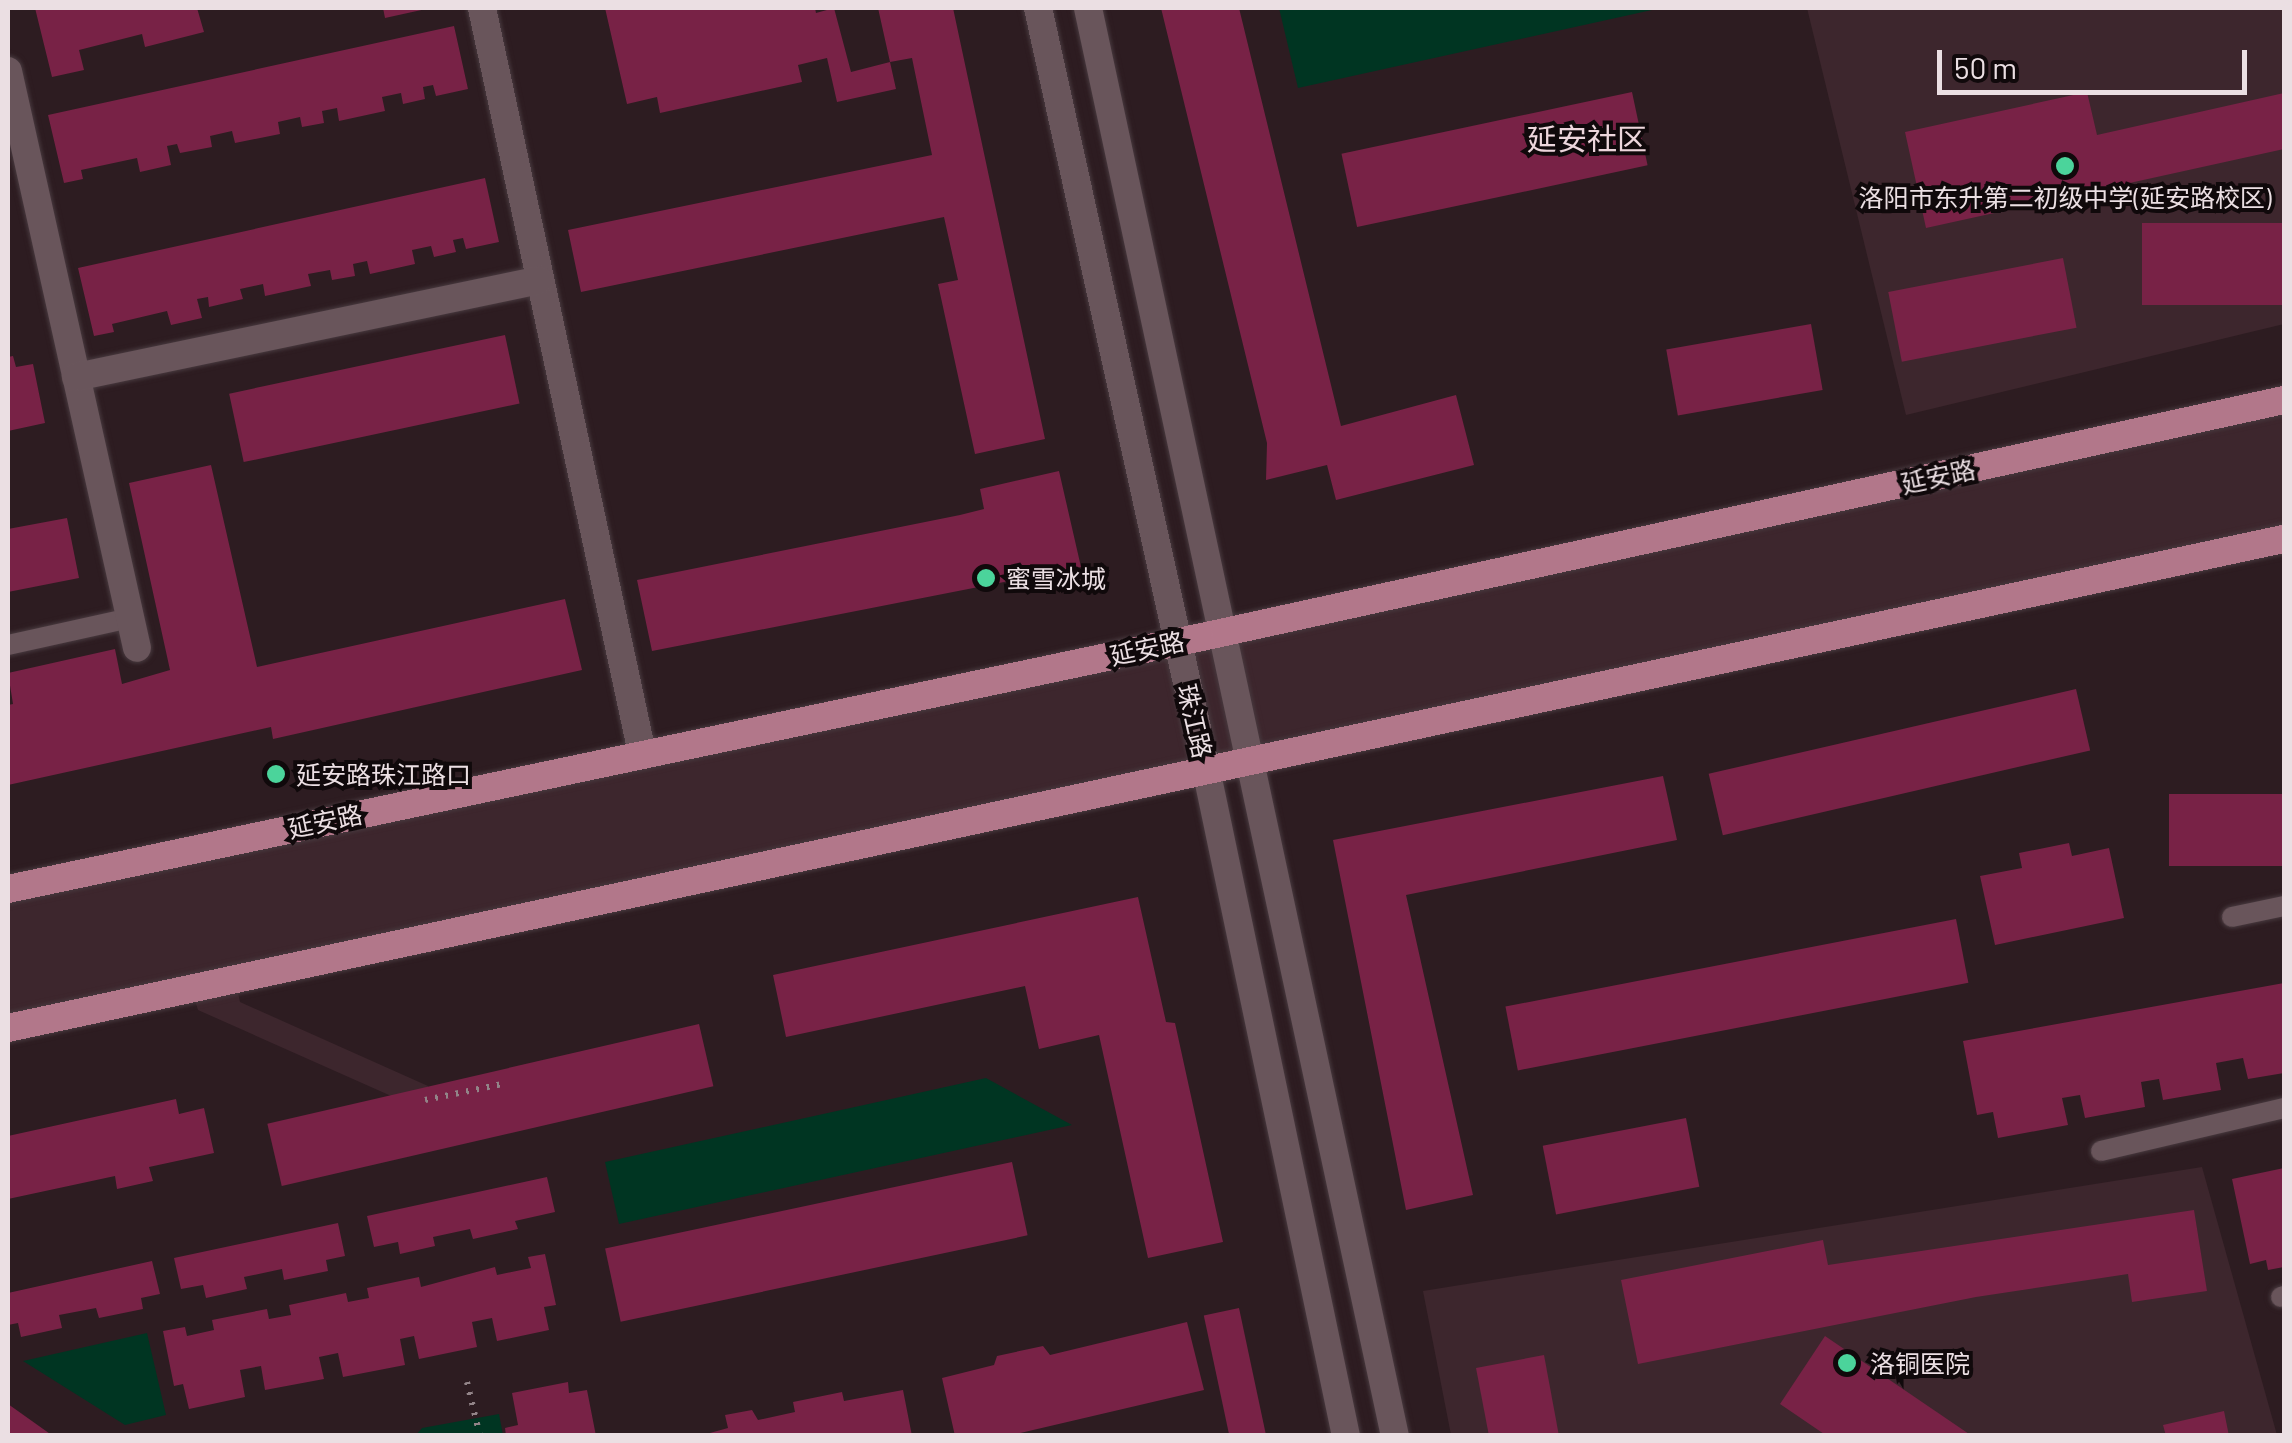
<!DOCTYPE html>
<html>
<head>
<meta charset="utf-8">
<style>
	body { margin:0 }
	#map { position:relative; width:2292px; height:1443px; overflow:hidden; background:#2d1c21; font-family:Barlow,"Noto Sans SC",sans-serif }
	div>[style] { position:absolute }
	.built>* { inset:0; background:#3d262d }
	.green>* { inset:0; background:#003522 }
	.building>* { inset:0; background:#782246; transform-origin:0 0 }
	.path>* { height:6px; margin-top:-3px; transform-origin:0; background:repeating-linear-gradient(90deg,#928488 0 2.5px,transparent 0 10.5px) }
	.roads { filter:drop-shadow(0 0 2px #483a3f) drop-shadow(0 0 2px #483a3f) }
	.service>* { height:20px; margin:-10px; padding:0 10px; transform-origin:10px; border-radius:10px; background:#69555b }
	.minor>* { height:28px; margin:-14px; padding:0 14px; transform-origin:14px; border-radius:14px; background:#69555b }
	.secondary>* { height:28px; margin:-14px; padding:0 14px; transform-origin:14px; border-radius:14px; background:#69555b }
	.primary>* { height:28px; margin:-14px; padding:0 14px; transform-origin:14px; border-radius:14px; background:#b2778a }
	.dots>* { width:28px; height:28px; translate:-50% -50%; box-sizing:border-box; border:5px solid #10090b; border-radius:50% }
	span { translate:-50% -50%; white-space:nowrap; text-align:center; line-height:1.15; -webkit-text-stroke:8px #10090b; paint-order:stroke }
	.poi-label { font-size:25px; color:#ebdfe3 }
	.left { translate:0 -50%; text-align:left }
	.street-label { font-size:25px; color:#ebdfe3 }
	.quarter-label { font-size:30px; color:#edd6dc }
	.frame { position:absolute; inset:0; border:10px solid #ebdfe3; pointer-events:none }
	.scale { position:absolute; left:1937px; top:50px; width:310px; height:45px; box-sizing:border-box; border:5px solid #ebdfe3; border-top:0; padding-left:12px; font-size:30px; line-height:35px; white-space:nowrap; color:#ebdfe3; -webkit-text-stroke:8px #10090b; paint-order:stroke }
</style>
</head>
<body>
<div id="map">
	<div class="built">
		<div style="clip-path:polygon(1807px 8px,2284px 8px,2284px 324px,1906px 415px)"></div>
		<div style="clip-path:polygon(2284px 404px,2284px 529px,234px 975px,240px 1002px,428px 1086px,425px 1111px,198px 1010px,190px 984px,8px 1024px,8px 899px)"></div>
		<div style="clip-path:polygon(2202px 1167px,2277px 1435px,1451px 1435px,1423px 1291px)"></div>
	</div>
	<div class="green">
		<div style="clip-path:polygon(1279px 8px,1661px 8px,1298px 88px)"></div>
		<div style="clip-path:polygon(986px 1078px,1072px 1125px,619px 1224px,605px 1162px)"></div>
		<div style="clip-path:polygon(147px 1333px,166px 1415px,125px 1425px,23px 1361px)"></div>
		<div style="clip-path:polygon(499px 1414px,503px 1435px,416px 1435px,422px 1428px)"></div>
	</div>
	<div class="building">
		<div style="clip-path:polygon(35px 8px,197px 8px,204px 32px,145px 47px,142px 34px,79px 50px,84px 70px,52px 77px)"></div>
		<div style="clip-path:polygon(383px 8px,426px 8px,426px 9px,385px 18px)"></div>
		<div style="clip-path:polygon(605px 8px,815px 8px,816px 13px,834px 8px,851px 72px,890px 62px,878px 8px,953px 8px,1045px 439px,975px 454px,938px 284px,958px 280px,944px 217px,581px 292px,568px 230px,932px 155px,912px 58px,890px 62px,896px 89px,837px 102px,827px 58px,798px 65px,802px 82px,660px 113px,657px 97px,627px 104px)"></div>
		<div style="clip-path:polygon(1161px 8px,1239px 8px,1341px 426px,1456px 395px,1474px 465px,1336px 500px,1327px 465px,1266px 480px,1267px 443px)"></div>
		<div style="clip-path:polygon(454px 26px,468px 89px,436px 96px,433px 85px,423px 87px,425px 99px,403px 104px,401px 93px,382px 97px,385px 111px,339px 121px,337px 108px,322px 111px,324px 123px,302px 127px,300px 117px,278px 122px,280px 134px,235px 143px,232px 131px,210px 136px,212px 147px,180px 153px,177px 144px,167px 146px,171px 165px,140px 172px,137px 158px,81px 170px,83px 179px,64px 183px,48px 115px)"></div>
		<div style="left:1632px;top:92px;width:75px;height:297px;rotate:78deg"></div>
		<div style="clip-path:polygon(2087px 92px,2097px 135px,2284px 93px,2284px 149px,1926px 228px,1905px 132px)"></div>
		<div style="clip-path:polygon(485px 178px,499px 242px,466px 249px,463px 238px,453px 240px,456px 252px,434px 257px,431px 246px,412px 250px,415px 264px,370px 274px,367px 261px,353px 264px,355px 276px,332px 280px,330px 270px,308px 274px,311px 286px,265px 296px,263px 284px,240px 289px,243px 299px,209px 307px,208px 297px,197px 299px,202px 318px,171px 325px,167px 311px,112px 324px,114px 332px,94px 336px,78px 268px)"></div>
		<div style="left:2284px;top:223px;width:82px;height:142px;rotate:90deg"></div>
		<div style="left:2063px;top:258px;width:71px;height:178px;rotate:79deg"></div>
		<div style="left:1811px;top:324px;width:67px;height:147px;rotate:80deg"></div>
		<div style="left:505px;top:335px;width:70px;height:282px;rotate:78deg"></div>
		<div style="clip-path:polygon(13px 356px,16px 367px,33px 364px,45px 423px,8px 431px,8px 357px)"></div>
		<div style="clip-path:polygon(211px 465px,257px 667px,565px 599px,582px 670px,273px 739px,271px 727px,8px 785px,8px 705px,13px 704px,8px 673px,115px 649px,122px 684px,170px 670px,129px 483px)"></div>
		<div style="clip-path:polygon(1059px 471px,1081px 567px,652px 651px,637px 580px,960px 515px,984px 509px,980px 489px)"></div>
		<div style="clip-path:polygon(67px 518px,79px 578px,8px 592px,8px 529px)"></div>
		<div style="left:2076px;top:689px;width:63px;height:377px;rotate:77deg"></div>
		<div style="clip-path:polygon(1663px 776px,1677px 840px,1406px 895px,1473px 1195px,1406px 1210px,1333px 840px)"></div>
		<div style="left:2284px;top:794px;width:72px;height:115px;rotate:90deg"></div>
		<div style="clip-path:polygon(2069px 843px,2072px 856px,2109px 848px,2124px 918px,1995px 945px,1980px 876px,2022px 868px,2019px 853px)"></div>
		<div style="clip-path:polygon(1138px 897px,1166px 1022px,1175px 1023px,1223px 1242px,1148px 1258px,1099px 1035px,1039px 1049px,1025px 986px,786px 1037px,773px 975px)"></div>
		<div style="left:1956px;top:919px;width:65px;height:459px;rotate:79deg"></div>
		<div style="clip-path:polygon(2284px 983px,2284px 1073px,2248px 1079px,2243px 1058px,2216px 1063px,2221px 1090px,2163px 1100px,2159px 1079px,2141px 1082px,2145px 1107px,2085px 1118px,2080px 1095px,2062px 1098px,2068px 1125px,1998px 1138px,1993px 1112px,1977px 1115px,1963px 1041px)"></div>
		<div style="left:699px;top:1024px;width:64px;height:443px;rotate:77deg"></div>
		<div style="clip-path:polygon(176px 1099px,179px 1114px,204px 1108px,214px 1153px,149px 1167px,153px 1181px,117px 1189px,115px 1176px,8px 1199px,8px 1136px)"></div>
		<div style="left:1686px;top:1118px;width:70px;height:146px;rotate:79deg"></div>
		<div style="left:1012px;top:1162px;width:75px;height:416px;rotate:78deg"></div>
		<div style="clip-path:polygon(2284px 1168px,2284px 1267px,2268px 1270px,2266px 1260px,2250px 1264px,2232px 1179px)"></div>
		<div style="clip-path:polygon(547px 1177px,555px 1212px,515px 1221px,518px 1229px,473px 1239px,470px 1229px,433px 1237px,435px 1246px,400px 1254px,398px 1242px,374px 1247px,367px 1216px)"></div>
		<div style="clip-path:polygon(2194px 1210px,2207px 1291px,2132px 1302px,2128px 1274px,1976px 1297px,1638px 1364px,1621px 1280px,1823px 1240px,1828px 1265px)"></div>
		<div style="clip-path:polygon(338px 1223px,345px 1256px,326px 1260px,328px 1271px,284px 1280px,282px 1269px,244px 1277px,247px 1289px,206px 1298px,203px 1285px,181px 1289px,174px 1258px)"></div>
		<div style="clip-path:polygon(545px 1254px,556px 1305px,544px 1307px,549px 1330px,497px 1341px,492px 1318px,472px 1322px,477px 1347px,419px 1359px,414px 1336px,400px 1339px,405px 1365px,343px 1377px,338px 1353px,319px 1357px,324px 1379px,265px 1390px,261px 1366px,240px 1370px,245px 1397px,189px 1409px,183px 1384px,174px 1386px,163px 1331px,185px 1327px,187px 1336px,214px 1330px,212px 1320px,267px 1309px,269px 1319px,291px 1315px,289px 1305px,346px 1293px,348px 1302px,369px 1298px,367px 1288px,419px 1277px,421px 1287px,495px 1267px,497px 1275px,531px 1268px,528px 1257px)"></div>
		<div style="clip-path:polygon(152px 1261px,160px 1294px,141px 1298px,143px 1309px,99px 1318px,96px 1308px,59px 1315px,62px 1328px,21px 1337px,18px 1323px,8px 1325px,8px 1293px)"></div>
		<div style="left:1239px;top:1308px;width:131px;height:36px;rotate:78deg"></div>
		<div style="clip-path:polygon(1187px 1322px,1204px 1390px,1008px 1436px,955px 1436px,942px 1378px,994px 1365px,997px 1356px,1043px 1346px,1050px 1355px)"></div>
		<div style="clip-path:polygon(1825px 1336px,1972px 1436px,1827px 1436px,1780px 1404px)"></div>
		<div style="clip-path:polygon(1544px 1355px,1559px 1436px,1489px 1436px,1476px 1368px)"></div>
		<div style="clip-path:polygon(568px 1382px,569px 1393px,587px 1390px,596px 1436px,506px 1436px,505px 1428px,518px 1425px,512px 1393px)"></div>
		<div style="clip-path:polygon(903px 1390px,912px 1436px,699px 1436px,728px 1428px,725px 1415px,752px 1410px,758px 1420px,795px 1412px,793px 1402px,842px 1392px,844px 1401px)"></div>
		<div style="clip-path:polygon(8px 1404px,53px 1436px,8px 1436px)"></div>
		<div style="clip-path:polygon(2224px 1411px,2229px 1436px,2166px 1436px,2163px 1425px)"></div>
	</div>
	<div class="path">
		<div style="left:425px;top:1100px;width:79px;rotate:-11.7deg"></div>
		<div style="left:467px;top:1382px;width:56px;rotate:76.5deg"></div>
	</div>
	<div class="roads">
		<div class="service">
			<div style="left:8px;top:645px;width:125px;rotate:-12.5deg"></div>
			<div style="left:2232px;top:917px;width:53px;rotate:-11.9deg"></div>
			<div style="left:2101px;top:1151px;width:188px;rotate:-13.2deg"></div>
			<div style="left:2281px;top:1297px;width:3px;rotate:-18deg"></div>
		</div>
		<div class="minor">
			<div style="left:482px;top:8px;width:762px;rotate:77.88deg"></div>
			<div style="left:8px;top:71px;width:591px;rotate:77.4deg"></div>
			<div style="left:76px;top:377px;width:473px;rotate:-11.8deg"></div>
		</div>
		<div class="secondary">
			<div style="left:1038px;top:8px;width:779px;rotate:77.55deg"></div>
			<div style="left:1206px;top:769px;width:682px;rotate:78.15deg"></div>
			<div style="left:1088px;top:8px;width:1461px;rotate:77.87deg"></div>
		</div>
		<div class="primary">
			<div style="left:8px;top:889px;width:1244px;rotate:-11.92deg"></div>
			<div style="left:1225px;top:632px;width:1084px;rotate:-12.36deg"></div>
			<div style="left:8px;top:1028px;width:2328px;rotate:-12.13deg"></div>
		</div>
	</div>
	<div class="dots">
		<div style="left:2065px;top:166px;background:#4bd49b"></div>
		<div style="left:986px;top:578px;background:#4bd49b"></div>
		<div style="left:276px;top:774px;background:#4bd49b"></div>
		<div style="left:1847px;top:1363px;background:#4bd49b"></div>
	</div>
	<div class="poi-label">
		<span style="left:2065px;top:197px">洛阳市东升第二初级中学(延安路校区)</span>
		<span class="left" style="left:1006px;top:578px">蜜雪冰城</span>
		<span class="left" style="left:296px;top:774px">延安路珠江路口</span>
		<span class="left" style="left:1870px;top:1363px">洛铜医院</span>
	</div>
	<div class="street-label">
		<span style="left:1938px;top:476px;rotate:-12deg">延安路</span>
		<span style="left:1147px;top:648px;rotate:-12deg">延安路</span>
		<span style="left:1195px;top:721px;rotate:77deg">珠江路</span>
		<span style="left:325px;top:821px;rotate:-12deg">延安路</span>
	</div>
	<div class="quarter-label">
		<span style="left:1587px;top:138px">延安社区</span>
	</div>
	<div class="frame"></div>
	<div class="scale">50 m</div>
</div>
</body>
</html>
